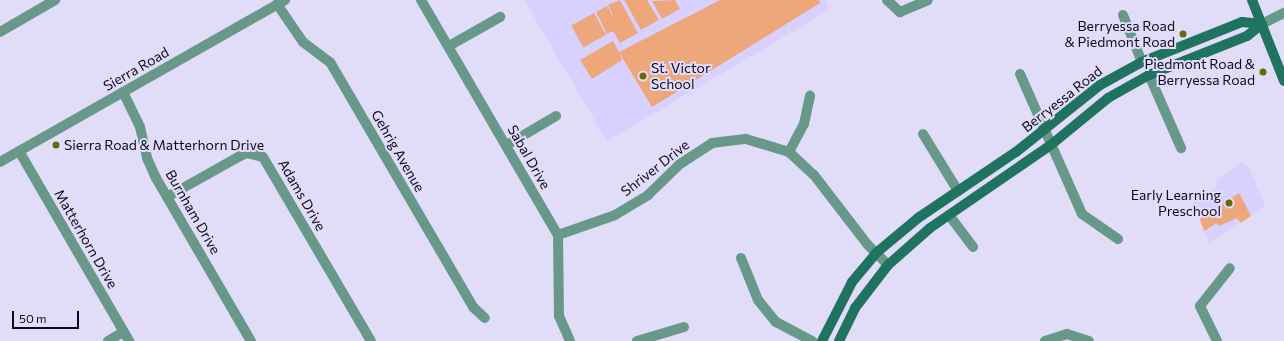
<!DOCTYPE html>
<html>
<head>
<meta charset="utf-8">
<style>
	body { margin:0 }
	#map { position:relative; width:1284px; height:341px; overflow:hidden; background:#e1ddf9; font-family:Commissioner,sans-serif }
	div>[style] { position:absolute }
	.built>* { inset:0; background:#d8d0fe }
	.green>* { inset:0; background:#eea77b; transform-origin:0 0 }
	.minor>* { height:10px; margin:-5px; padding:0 5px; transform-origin:5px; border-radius:5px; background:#689889 }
	.tertiary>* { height:10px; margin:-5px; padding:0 5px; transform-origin:5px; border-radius:5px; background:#689889 }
	.secondary>* { height:10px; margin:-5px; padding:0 5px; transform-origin:5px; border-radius:5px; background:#20745f }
	.dots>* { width:11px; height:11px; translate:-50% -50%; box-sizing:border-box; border:2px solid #e1ddf9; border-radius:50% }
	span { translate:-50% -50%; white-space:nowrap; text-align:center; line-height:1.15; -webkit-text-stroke:4px #e1ddf9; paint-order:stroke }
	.poi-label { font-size:14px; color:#0f0921 }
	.right { translate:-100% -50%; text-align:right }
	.left { translate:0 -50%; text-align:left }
	.street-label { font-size:14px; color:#0f0921 }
	.scale { position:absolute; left:12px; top:311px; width:67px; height:18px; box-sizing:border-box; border:2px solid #0f0921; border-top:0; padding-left:5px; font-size:12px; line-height:14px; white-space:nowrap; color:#0f0921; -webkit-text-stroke:3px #e1ddf9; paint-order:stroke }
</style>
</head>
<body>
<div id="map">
	<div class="built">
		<div style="clip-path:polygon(524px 0,825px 0,830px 10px,607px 141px)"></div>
		<div style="clip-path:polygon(1242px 163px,1249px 167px,1265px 206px,1209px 243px,1192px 201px,1217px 186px,1217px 180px)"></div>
	</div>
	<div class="green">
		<div style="clip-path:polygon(620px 0,638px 33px,620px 43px,613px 31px,607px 34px,596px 12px,607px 6px,616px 22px,608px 5px)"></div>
		<div style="clip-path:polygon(624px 0,647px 0,659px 20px,641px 30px)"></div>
		<div style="clip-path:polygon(675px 0,680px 9px,662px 19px,652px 1px)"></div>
		<div style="clip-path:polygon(720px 0,819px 0,820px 3px,652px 107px,620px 54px,622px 60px,592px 79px,580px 60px,613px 41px,619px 52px)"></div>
		<div style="left:594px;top:13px;width:25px;height:26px;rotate:61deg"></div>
		<div style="clip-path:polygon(1239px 193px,1251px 216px,1241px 223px,1237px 218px,1219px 226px,1217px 223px,1204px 231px,1200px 219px)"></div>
	</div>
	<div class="minor">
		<div style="left:421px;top:0;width:272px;rotate:59.8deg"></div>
		<div style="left:558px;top:235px;width:81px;rotate:89.3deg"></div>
		<div style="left:559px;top:316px;width:27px;rotate:66deg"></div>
		<div style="left:887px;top:0;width:18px;rotate:43deg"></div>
		<div style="left:900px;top:12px;width:30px;rotate:-23deg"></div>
		<div style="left:277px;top:4px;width:46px;rotate:55.6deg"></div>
		<div style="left:303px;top:42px;width:34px;rotate:37deg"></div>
		<div style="left:330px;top:62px;width:284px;rotate:59.7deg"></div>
		<div style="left:473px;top:307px;width:16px;rotate:43deg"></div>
		<div style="left:1123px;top:15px;width:51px;rotate:68deg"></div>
		<div style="left:0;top:32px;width:64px;rotate:-30.2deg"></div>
		<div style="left:449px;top:46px;width:59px;rotate:-29.6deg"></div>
		<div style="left:1020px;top:74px;width:153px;rotate:66.1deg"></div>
		<div style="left:1082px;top:214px;width:44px;rotate:34.8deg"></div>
		<div style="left:1149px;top:75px;width:80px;rotate:66.3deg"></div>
		<div style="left:123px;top:92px;width:39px;rotate:64deg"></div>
		<div style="left:140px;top:127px;width:32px;rotate:77deg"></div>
		<div style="left:147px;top:158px;width:22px;rotate:66deg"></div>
		<div style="left:156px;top:178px;width:189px;rotate:59.8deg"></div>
		<div style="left:923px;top:134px;width:67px;rotate:58.4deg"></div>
		<div style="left:507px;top:145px;width:57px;rotate:-30.6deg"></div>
		<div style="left:19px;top:151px;width:220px;rotate:59.9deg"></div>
		<div style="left:789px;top:152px;width:32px;rotate:-62deg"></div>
		<div style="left:804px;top:124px;width:29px;rotate:-78deg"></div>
		<div style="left:167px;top:197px;width:84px;rotate:-29.3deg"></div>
		<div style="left:240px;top:156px;width:8px;rotate:-23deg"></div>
		<div style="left:247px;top:153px;width:16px;rotate:14deg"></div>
		<div style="left:263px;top:157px;width:213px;rotate:59.6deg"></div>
		<div style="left:949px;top:215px;width:40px;rotate:53deg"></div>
		<div style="left:558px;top:235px;width:60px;rotate:-19.3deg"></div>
		<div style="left:615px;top:215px;width:39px;rotate:-31deg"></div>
		<div style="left:648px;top:195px;width:45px;rotate:-44.1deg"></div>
		<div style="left:680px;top:164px;width:38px;rotate:-33deg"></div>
		<div style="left:712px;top:143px;width:34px;rotate:-7deg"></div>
		<div style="left:746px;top:139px;width:45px;rotate:16.8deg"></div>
		<div style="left:789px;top:152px;width:34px;rotate:43deg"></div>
		<div style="left:814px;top:175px;width:88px;rotate:52.4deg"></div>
		<div style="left:868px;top:245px;width:28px;rotate:45deg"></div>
		<div style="left:741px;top:258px;width:45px;rotate:68deg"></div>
		<div style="left:758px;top:300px;width:28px;rotate:51deg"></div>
		<div style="left:776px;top:322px;width:41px;rotate:27.8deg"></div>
		<div style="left:108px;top:341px;width:17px;rotate:-31deg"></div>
		<div style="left:637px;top:341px;width:49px;rotate:-16.6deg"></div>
		<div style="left:1045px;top:341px;width:23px;rotate:-18deg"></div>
		<div style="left:1067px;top:334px;width:23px;rotate:18deg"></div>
		<div style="left:1217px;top:341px;width:39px;rotate:-116deg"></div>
		<div style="left:1200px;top:306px;width:48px;rotate:-51.7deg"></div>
	</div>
	<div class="tertiary">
		<div style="left:1262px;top:24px;width:25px;rotate:-27deg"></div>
		<div style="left:0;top:162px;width:328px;rotate:-29.6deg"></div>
	</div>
	<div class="secondary">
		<div style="left:1252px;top:0;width:87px;rotate:68.4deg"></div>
		<div style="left:822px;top:341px;width:66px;rotate:-63deg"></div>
		<div style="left:852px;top:282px;width:38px;rotate:-50deg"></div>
		<div style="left:876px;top:253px;width:55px;rotate:-39.8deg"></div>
		<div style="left:918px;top:218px;width:118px;rotate:-34deg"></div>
		<div style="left:1016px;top:152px;width:107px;rotate:-38.6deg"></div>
		<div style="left:1100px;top:85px;width:48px;rotate:-28.7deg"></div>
		<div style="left:1142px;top:62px;width:108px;rotate:-21.8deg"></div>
		<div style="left:1242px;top:22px;width:20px;rotate:6deg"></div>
		<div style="left:839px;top:341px;width:37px;rotate:-64deg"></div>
		<div style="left:855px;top:308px;width:54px;rotate:-52.5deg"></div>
		<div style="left:888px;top:265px;width:56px;rotate:-41.4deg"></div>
		<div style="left:930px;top:228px;width:148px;rotate:-34.5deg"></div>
		<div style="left:1052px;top:144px;width:72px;rotate:-39.4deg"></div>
		<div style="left:1108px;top:98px;width:47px;rotate:-29.3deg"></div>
		<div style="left:1149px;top:75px;width:105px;rotate:-21.7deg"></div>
		<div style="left:1247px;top:36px;width:19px;rotate:-39deg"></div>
	</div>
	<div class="dots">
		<div style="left:1183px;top:34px;background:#656909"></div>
		<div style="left:1263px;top:72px;background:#656909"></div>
		<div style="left:643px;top:76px;background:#656909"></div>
		<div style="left:56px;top:145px;background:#656909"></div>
		<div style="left:1229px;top:203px;background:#656909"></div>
	</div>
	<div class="poi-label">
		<span class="right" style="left:1175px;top:34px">Berryessa Road<br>&amp; Piedmont Road</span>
		<span class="right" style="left:1255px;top:72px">Piedmont Road &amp;<br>Berryessa Road</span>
		<span class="left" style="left:651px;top:76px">St. Victor<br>School</span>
		<span class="left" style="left:64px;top:145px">Sierra Road &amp; Matterhorn Drive</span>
		<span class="right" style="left:1221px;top:203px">Early Learning<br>Preschool</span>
	</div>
	<div class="street-label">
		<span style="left:136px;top:69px;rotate:-30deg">Sierra Road</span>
		<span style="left:1062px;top:99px;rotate:-38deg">Berryessa Road</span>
		<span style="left:398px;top:151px;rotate:60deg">Gehrig Avenue</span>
		<span style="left:529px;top:157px;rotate:60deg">Sabal Drive</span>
		<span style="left:655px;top:168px;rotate:-38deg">Shriver Drive</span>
		<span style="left:302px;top:195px;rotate:60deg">Adams Drive</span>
		<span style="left:193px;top:212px;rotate:60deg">Burnham Drive</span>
		<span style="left:86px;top:239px;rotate:60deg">Matterhorn Drive</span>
	</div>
	<div class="scale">50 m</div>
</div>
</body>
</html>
